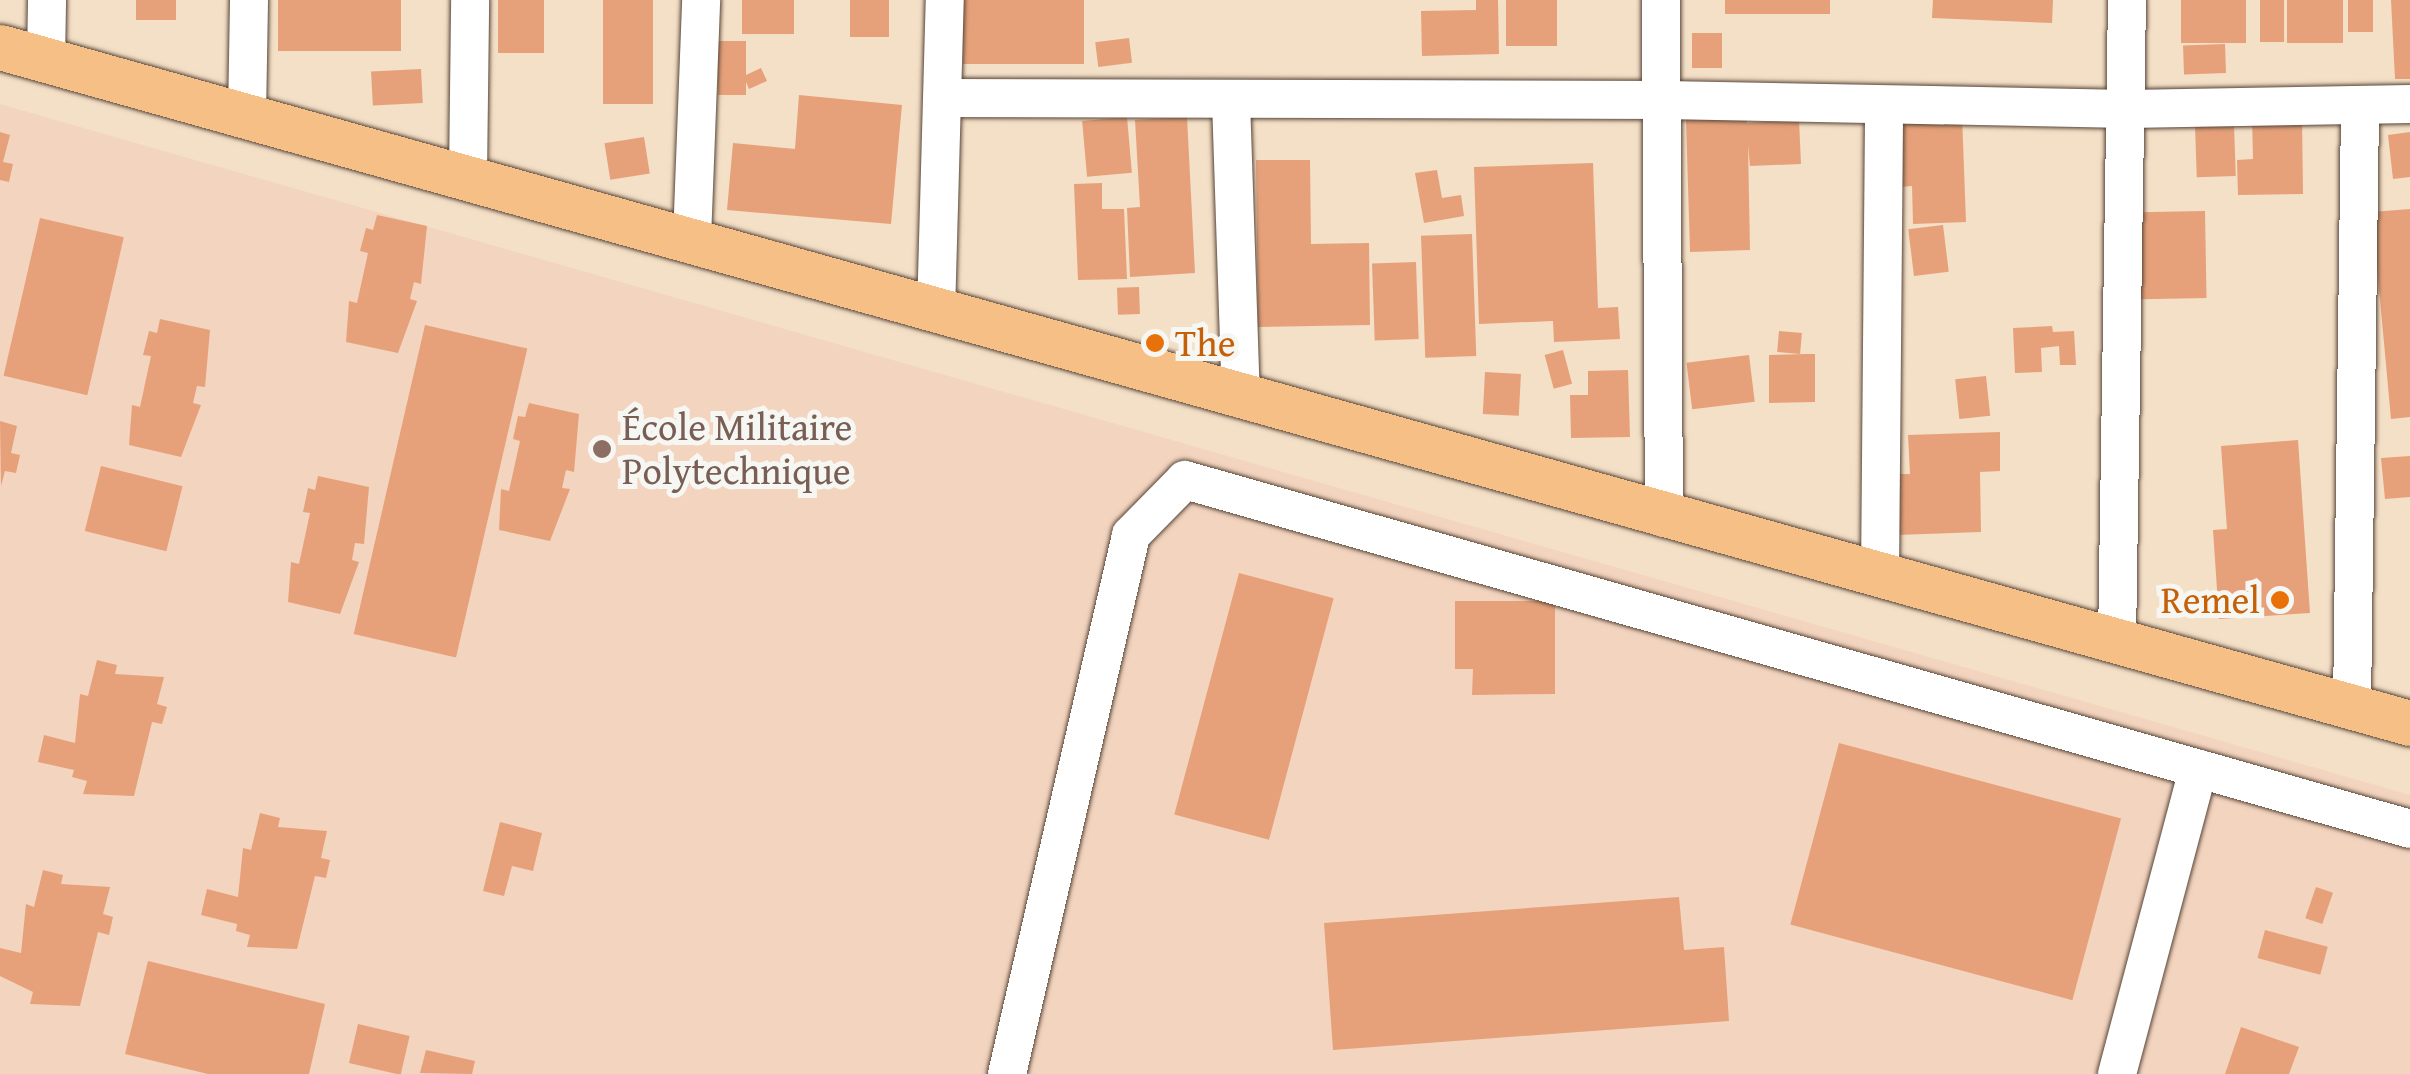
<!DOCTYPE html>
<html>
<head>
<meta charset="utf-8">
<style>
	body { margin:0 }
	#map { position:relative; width:2410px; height:1074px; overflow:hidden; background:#f4dfc7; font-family:"Gentium Book Plus",serif }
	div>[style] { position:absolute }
	.built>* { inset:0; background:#f3d4bf }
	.building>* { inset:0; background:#e6a17a; transform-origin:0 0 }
	.roads { filter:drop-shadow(0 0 2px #574537) drop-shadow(0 0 2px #574537) }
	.minor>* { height:38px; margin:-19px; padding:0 19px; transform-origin:19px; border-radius:19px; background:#fff }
	.major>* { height:45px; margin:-22.5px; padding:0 22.5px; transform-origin:22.5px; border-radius:22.5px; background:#f5bf86 }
	.dots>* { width:28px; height:28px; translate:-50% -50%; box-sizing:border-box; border:5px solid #f6f6f2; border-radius:50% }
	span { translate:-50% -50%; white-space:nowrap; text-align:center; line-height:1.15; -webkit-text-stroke:10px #f6f6f2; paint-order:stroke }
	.food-label { font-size:38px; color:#c56008 }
	.left { translate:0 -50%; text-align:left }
	.right { translate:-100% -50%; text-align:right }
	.education-label { font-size:38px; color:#785e54 }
</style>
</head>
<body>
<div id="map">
	<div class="built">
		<div style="clip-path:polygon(0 104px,2410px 795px,2410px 1074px,0 1074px)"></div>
	</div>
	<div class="building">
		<div style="left:136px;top:0;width:40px;height:20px"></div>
		<div style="left:278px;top:0;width:123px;height:51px"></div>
		<div style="left:498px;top:0;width:46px;height:53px"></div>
		<div style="left:603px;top:0;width:50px;height:104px"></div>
		<div style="left:742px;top:0;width:52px;height:34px"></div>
		<div style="left:850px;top:0;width:39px;height:37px"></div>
		<div style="left:963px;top:0;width:121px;height:64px"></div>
		<div style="clip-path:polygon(1476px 0,1498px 0,1499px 54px,1422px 56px,1421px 11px,1476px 10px)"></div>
		<div style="left:1506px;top:0;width:51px;height:46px"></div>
		<div style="left:1725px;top:0;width:105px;height:14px"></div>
		<div style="clip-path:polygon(1933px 0,2053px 0,2052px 23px,1932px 18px)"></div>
		<div style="left:2181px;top:0;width:65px;height:43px"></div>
		<div style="left:2260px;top:0;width:24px;height:42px"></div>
		<div style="left:2287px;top:0;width:56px;height:43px"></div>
		<div style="left:2348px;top:0;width:25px;height:32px"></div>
		<div style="clip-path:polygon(2391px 0,2410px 0,2410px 79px,2395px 79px)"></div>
		<div style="left:1692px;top:33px;width:30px;height:35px"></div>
		<div style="left:1129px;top:38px;width:25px;height:34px;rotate:83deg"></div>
		<div style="clip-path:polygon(717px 41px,746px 41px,746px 75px,761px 68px,767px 81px,749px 89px,746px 82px,746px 95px,718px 95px)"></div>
		<div style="left:2225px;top:44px;width:29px;height:42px;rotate:88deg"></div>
		<div style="left:421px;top:69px;width:34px;height:50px;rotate:87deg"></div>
		<div style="clip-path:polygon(799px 95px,902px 105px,891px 224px,727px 210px,733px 143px,795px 149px)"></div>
		<div style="clip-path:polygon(1962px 115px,1966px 222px,1913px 224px,1912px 186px,1901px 187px,1899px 117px)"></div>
		<div style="clip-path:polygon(2302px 115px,2303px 194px,2238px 195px,2237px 160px,2253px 159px,2252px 117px)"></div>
		<div style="left:1127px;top:117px;width:56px;height:45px;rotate:85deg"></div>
		<div style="clip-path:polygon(1187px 117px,1195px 273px,1130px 277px,1127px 208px,1140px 207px,1135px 120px)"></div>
		<div style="clip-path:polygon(1747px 117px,1747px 123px,1799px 120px,1801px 164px,1750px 166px,1748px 145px,1750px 250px,1690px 252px,1686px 119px)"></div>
		<div style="left:2234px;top:125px;width:51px;height:39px;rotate:88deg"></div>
		<div style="clip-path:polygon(0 132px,10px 135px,3px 162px,13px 164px,9px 182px,0 180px)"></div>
		<div style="clip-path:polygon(2410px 132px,2410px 177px,2393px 179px,2388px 135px)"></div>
		<div style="left:644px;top:137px;width:37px;height:40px;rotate:81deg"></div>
		<div style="clip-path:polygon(1256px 160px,1310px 160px,1311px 244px,1369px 243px,1370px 325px,1258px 327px)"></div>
		<div style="clip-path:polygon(1593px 163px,1598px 308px,1618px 307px,1620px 339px,1554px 342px,1553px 321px,1479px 324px,1474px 167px)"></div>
		<div style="clip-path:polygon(1437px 170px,1442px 198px,1461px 195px,1464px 216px,1424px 223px,1415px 173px)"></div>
		<div style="clip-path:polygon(1102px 183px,1102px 209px,1124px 209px,1127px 279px,1078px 280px,1074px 184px)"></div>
		<div style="clip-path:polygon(2410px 209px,2410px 417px,2391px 419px,2372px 212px)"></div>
		<div style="left:2205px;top:211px;width:87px;height:66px;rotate:89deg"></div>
		<div style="clip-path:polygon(377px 215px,427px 226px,421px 284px,414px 282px,410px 299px,417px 301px,398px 353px,346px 342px,349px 301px,357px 303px,368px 253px,360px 251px,366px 228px,373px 230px)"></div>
		<div style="left:40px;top:218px;width:86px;height:162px;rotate:13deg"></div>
		<div style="left:1943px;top:225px;width:47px;height:35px;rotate:83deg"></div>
		<div style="left:1472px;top:234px;width:122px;height:51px;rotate:88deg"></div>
		<div style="left:1416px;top:262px;width:77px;height:44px;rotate:88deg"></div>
		<div style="left:1139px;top:287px;width:27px;height:22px;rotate:88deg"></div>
		<div style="clip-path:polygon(160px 319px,210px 330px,205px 387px,197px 386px,193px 403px,201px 405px,181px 457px,129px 445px,132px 405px,140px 407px,151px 356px,143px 355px,149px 331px,157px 333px)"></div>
		<div style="left:425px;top:325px;width:105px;height:317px;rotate:13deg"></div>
		<div style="clip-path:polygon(2052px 326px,2053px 332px,2074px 331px,2076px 365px,2060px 365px,2059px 346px,2041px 348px,2042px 372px,2015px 373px,2013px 328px)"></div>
		<div style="left:1779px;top:331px;width:23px;height:21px;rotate:5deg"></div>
		<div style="left:1563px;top:350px;width:35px;height:19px;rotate:75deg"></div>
		<div style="clip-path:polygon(1806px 354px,1815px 354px,1815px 402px,1769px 403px,1769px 355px)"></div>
		<div style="left:1749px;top:355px;width:47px;height:63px;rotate:83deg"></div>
		<div style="clip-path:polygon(1628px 370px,1630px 437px,1571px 438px,1570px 395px,1588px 395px,1588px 371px)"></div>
		<div style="left:1485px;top:372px;width:36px;height:42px;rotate:3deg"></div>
		<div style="left:1986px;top:376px;width:40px;height:31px;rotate:84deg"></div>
		<div style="clip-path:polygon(529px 403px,579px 414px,574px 472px,566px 470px,562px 488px,570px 489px,550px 541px,499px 530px,501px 489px,509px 491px,520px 441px,513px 439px,518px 416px,525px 417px)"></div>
		<div style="clip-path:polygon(0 421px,17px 426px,11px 453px,20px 455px,16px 473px,5px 471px,1px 486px)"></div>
		<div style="clip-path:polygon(2000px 432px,2000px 471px,1980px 472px,1981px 532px,1897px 535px,1894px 474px,1910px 474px,1908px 435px)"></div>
		<div style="clip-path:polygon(2298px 440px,2310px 613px,2219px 619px,2213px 530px,2227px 529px,2221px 446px)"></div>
		<div style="clip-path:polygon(2410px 456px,2410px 497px,2385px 499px,2381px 458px)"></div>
		<div style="left:101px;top:466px;width:84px;height:67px;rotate:14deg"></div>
		<div style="clip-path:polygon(318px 476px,369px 487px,364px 544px,355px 543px,352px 560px,359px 562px,340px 614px,288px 602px,291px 562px,299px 564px,310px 513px,303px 512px,308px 488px,315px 490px)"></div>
		<div style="left:1239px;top:573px;width:98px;height:250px;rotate:15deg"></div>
		<div style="clip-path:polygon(1455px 601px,1555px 601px,1555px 694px,1472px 695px,1473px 669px,1455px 669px)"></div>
		<div style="clip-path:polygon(97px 660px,117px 665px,115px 674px,164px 677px,157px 704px,167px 707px,162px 724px,152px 722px,134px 796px,83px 794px,87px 781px,72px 777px,74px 770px,38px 762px,44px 735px,75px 743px,80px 694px,88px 696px)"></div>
		<div style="left:1839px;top:743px;width:292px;height:188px;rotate:15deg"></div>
		<div style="clip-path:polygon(260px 813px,280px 818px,278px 827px,327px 831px,321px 858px,330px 860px,326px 878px,315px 876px,297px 949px,247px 947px,250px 935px,236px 931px,237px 924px,201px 915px,207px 889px,238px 897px,243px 848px,251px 850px)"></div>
		<div style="clip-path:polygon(500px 822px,542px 833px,533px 871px,512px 866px,504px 896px,483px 891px)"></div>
		<div style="clip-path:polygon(43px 870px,63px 875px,61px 884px,110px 887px,103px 914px,113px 917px,109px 935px,98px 932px,80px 1006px,30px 1004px,33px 992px,0 976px,0 948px,21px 953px,26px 904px,34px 907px)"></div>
		<div style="left:2316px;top:887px;width:18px;height:33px;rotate:19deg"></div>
		<div style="clip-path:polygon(1679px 897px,1684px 950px,1724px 947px,1729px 1021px,1333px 1050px,1324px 923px)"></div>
		<div style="left:2265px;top:930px;width:65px;height:29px;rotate:15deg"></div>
		<div style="clip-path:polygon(148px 961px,325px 1004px,309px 1074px,208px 1074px,125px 1054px)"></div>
		<div style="left:358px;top:1024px;width:53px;height:40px;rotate:13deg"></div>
		<div style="clip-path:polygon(2241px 1027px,2299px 1047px,2289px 1074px,2225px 1074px)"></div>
		<div style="clip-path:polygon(426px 1050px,475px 1061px,472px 1074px,420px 1073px)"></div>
	</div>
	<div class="roads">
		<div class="minor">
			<div style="left:1661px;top:0;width:518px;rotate:89.67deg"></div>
			<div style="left:46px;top:60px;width:60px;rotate:-89deg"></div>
			<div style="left:943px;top:98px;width:722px;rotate:0.16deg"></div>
			<div style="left:1665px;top:100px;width:463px;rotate:1.1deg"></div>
			<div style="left:2128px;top:109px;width:282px;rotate:-1deg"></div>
			<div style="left:1231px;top:100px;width:299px;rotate:88.1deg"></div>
			<div style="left:247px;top:116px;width:116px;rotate:-89deg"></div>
			<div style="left:468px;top:176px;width:176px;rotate:-89.3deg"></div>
			<div style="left:692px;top:239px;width:239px;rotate:-87.8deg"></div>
			<div style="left:936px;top:313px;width:313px;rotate:-88.4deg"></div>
			<div style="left:1880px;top:576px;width:470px;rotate:-89.5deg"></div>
			<div style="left:2117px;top:642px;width:642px;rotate:-89.11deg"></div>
			<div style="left:2352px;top:705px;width:599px;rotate:-89.23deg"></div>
			<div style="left:1007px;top:1074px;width:553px;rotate:-77.04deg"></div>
			<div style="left:1131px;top:535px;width:77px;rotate:-45.5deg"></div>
			<div style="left:1185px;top:480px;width:1274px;rotate:15.9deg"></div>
			<div style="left:2117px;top:1074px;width:316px;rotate:-75.1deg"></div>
		</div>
		<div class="major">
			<div style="left:0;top:47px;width:2503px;rotate:15.67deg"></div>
		</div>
	</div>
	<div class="dots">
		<div style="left:1155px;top:343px;background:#e8710a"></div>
		<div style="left:602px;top:449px;background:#8d6e63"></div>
		<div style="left:2280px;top:600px;background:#e8710a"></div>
	</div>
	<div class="food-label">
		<span class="left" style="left:1175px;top:343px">The</span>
		<span class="right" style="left:2260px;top:600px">Remel</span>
	</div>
	<div class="education-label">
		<span class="left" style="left:622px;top:449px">École Militaire<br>Polytechnique</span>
	</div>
</div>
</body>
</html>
